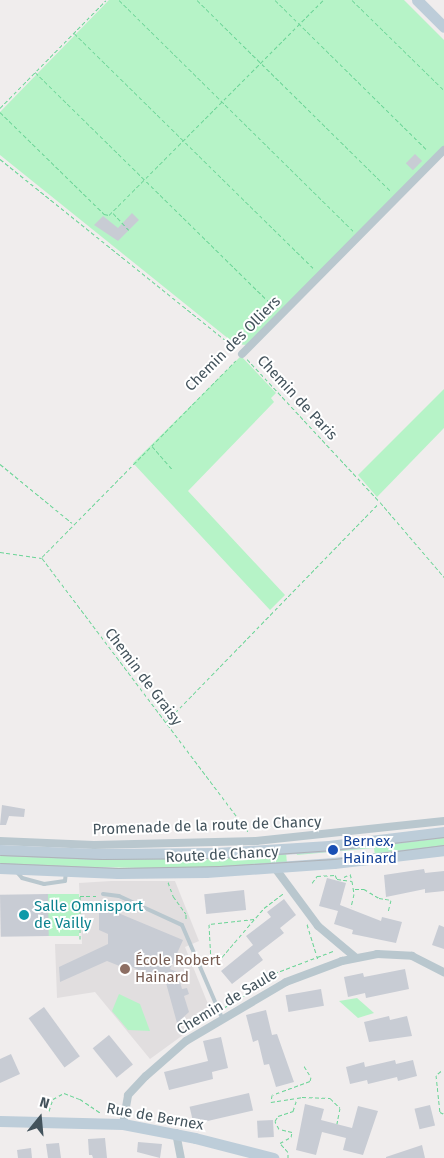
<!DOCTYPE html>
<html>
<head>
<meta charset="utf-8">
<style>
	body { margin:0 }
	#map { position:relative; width:444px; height:1158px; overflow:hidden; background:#f0eded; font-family:"Fira Sans",sans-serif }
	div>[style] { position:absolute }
	.education>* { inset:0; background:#e1dedf }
	.green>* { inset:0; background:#b6f3c7; transform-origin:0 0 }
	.building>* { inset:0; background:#c8ccd4; transform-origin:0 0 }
	.path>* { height:1px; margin-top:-0.5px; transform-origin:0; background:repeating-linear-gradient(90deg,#6ad496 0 4px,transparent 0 6.5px) }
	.lane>* { height:4px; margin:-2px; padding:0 2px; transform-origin:2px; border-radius:2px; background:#b9c7ce }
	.street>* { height:8px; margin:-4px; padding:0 4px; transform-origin:4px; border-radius:4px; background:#b9c7ce }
	.secondary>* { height:11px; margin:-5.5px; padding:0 5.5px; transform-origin:5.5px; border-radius:5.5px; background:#bdcdd9 }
	.tram>* { height:1px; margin:-0.5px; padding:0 0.5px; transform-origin:0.5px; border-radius:0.5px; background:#aeb3b8 }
	.dots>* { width:14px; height:14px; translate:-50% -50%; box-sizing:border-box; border:2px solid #fff; border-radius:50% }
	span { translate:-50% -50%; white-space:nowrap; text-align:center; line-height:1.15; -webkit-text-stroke:4px #fff; paint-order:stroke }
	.street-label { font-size:15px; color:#43535c }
	.transit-label { font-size:15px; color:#164399 }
	.left { translate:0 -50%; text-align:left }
	.culture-label { font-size:15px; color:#0d838f }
	.education-label { font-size:15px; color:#785e54 }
	.north { position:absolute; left:15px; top:1093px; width:50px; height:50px; -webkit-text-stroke:4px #fff; paint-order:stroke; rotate:17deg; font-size:14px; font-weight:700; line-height:20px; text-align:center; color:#43535c }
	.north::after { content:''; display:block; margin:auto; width:18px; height:22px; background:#43535c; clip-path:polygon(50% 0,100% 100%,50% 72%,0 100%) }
</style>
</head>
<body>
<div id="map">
	<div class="education">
		<div style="clip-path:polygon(111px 881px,175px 881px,199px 941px,185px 947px,212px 1014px,150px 1059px,95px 992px,57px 998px,55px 944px,82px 944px,79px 883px)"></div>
	</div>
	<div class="green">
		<div style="clip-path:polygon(109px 0,404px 0,444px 40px,444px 147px,247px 345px,235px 344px,0 155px,0 112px)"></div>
		<div style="clip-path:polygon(241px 356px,276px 393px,271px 398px,274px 402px,188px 491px,285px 595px,270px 610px,133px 463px)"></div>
		<div style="clip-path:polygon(444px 389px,444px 428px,377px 497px,358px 475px)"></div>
		<div style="clip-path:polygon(444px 835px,444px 847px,375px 856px,374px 848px,297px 855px,296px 851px)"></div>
		<div style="clip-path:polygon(286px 852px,287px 864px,189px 869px,0 865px,0 853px)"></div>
		<div style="left:48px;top:894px;width:31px;height:42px"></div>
		<div style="clip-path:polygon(119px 994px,140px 1004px,150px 1031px,128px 1030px,112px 1011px)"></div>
		<div style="clip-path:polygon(357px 998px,374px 1013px,358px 1018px,339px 1001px)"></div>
	</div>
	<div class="building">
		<div style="left:415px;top:154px;width:10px;height:13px;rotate:45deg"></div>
		<div style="clip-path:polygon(132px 213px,139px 220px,118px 241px,94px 225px,103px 216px,118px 228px)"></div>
		<div style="clip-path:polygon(2px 805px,25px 809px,24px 817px,9px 816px,6px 825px,0 825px)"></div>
		<div style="clip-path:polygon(424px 869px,425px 873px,444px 871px,444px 891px,425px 893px,425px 889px,386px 897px,384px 875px)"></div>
		<div style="clip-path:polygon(327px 878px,346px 883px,340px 905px,381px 921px,382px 917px,402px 922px,396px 943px,352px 934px,353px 930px,334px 924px,338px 911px,319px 906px)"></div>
		<div style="left:244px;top:890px;width:20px;height:40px;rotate:84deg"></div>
		<div style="left:48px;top:894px;width:42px;height:48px;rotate:89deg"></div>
		<div style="clip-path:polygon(284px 899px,296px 915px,280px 928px,284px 933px,258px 953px,263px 960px,232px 984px,221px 971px,253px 945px,246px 936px,271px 917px,267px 912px)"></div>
		<div style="clip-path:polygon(99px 905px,183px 940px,170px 969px,177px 972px,182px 989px,187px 988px,189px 994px,184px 996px,189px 1012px,177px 1023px,166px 983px,128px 965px,127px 969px,107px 961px,60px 982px,59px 967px,108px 944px,108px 934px,99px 930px)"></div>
		<div style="clip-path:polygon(439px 925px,444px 927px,444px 949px,432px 945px)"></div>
		<div style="clip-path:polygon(405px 969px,409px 989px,366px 998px,365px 993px,348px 997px,344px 977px,363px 973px,364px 977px)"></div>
		<div style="left:321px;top:989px;width:17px;height:36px;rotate:80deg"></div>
		<div style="left:44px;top:1007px;width:61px;height:19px;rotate:54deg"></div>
		<div style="clip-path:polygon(266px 1010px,272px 1035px,277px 1034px,294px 1082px,276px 1087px,269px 1064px,264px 1065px,258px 1040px,253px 1042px,246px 1015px)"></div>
		<div style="clip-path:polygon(389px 1016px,390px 1020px,407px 1016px,412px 1036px,369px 1042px,364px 1022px)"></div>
		<div style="left:109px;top:1035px;width:38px;height:21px;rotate:51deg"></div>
		<div style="clip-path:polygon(221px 1037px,228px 1068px,212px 1072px,213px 1079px,169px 1090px,164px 1072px,208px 1061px,203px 1041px)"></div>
		<div style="clip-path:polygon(11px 1054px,20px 1074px,0 1083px,0 1059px)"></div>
		<div style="clip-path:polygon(395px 1060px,396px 1064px,413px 1060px,417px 1076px,398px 1081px,397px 1077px,368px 1084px,367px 1080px,350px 1084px,346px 1067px,364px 1062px,365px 1067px)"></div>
		<div style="left:249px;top:1093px;width:18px;height:61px;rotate:77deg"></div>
		<div style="clip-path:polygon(305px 1104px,324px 1109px,321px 1120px,352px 1128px,358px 1106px,378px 1111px,363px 1155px,343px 1150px,346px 1138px,322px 1132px,316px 1155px,296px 1150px)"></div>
		<div style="left:430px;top:1105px;width:21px;height:16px;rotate:76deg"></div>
		<div style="left:273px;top:1120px;width:17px;height:16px;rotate:87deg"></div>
		<div style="clip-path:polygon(105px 1138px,107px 1158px,93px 1158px,92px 1155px,89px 1155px,88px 1139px)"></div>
		<div style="clip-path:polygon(138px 1142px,162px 1144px,160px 1158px,137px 1152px)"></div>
		<div style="clip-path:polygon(59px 1143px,61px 1158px,48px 1158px,46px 1144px)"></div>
		<div style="clip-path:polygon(422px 1145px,425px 1158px,386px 1158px,386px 1157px)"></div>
		<div style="clip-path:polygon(31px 1148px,32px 1158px,18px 1158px,17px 1150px)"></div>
	</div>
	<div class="path">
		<div style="left:119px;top:0;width:329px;rotate:44.6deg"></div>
		<div style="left:197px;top:0;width:272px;rotate:44.6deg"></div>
		<div style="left:275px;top:0;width:212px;rotate:44.6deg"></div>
		<div style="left:352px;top:0;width:129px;rotate:44.4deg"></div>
		<div style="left:74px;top:33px;width:337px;rotate:44.5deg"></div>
		<div style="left:35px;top:72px;width:337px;rotate:44.5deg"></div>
		<div style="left:0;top:108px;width:151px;rotate:-45.5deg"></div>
		<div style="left:0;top:112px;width:146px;rotate:44.4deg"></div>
		<div style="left:104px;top:214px;width:5px;rotate:11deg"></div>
		<div style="left:109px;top:215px;width:303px;rotate:-45.1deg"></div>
		<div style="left:0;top:159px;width:302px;rotate:38.8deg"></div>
		<div style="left:113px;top:213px;width:23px;rotate:47deg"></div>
		<div style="left:247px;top:359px;width:195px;rotate:47.1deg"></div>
		<div style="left:380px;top:502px;width:99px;rotate:49.5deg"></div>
		<div style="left:152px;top:446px;width:32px;rotate:49deg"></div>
		<div style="left:0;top:464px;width:93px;rotate:39.3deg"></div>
		<div style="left:0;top:552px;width:42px;rotate:8.1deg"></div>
		<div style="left:42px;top:558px;width:344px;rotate:53deg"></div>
		<div style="left:42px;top:557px;width:276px;rotate:-45.4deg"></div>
		<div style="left:166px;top:722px;width:305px;rotate:-45.8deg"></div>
		<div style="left:344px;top:877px;width:7px;rotate:-27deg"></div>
		<div style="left:350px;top:874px;width:6px;rotate:72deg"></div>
		<div style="left:168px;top:882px;width:15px;rotate:70deg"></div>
		<div style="left:173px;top:896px;width:22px;rotate:54deg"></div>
		<div style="left:186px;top:914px;width:6px;rotate:90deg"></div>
		<div style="left:312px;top:883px;width:9px;rotate:-54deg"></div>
		<div style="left:317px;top:876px;width:18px;rotate:-3deg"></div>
		<div style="left:335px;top:875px;width:4px;rotate:63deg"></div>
		<div style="left:337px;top:879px;width:15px;rotate:8deg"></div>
		<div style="left:352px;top:881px;width:13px;rotate:81deg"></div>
		<div style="left:354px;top:894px;width:13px;rotate:103deg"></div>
		<div style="left:355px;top:889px;width:9px"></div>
		<div style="left:364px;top:889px;width:17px;rotate:31deg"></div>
		<div style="left:379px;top:898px;width:12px;rotate:9deg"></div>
		<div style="left:391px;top:900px;width:12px;rotate:104deg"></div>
		<div style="left:254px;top:919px;width:45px;rotate:173.7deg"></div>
		<div style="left:209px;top:924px;width:35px;rotate:87deg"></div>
		<div style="left:211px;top:959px;width:6px;rotate:18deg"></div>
		<div style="left:217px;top:961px;width:6px;rotate:-39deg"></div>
		<div style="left:222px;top:957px;width:65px;rotate:-49.4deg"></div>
		<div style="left:264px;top:908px;width:25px;rotate:-37deg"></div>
		<div style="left:307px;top:924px;width:38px;rotate:73deg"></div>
		<div style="left:80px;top:939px;width:43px;rotate:-90deg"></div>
		<div style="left:80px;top:896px;width:16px"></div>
		<div style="left:225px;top:1007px;width:31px;rotate:-31deg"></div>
		<div style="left:252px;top:991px;width:16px;rotate:-52deg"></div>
		<div style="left:262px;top:978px;width:76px;rotate:-20.8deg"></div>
		<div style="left:304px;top:1066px;width:13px;rotate:58deg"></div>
		<div style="left:311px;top:1077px;width:4px;rotate:104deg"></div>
		<div style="left:310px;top:1081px;width:40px;rotate:159.8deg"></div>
		<div style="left:272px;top:1095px;width:7px;rotate:98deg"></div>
		<div style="left:271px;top:1102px;width:31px;rotate:-9deg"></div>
		<div style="left:302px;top:1097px;width:28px;rotate:2deg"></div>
		<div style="left:330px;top:1098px;width:14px;rotate:45deg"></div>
		<div style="left:340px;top:1108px;width:16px;rotate:101deg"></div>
		<div style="left:441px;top:1071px;width:6px;rotate:141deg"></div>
		<div style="left:436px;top:1075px;width:37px;rotate:84deg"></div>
		<div style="left:440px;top:1112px;width:4px;rotate:27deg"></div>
		<div style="left:49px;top:1111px;width:13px;rotate:-72deg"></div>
		<div style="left:53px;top:1099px;width:13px;rotate:-29deg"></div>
		<div style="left:64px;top:1093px;width:17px;rotate:21deg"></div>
		<div style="left:80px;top:1099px;width:25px;rotate:34deg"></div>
		<div style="left:288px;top:1158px;width:6px;rotate:-90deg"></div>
		<div style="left:288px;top:1152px;width:12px;rotate:-132deg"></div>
		<div style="left:280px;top:1143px;width:13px;rotate:-29deg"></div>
		<div style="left:291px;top:1137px;width:5px;rotate:-79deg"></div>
		<div style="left:292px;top:1132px;width:13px;rotate:-167deg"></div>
		<div style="left:279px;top:1129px;width:9px;rotate:-117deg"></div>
		<div style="left:275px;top:1121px;width:6px;rotate:-59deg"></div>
		<div style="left:278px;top:1116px;width:16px;rotate:-18deg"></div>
		<div style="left:293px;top:1111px;width:13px;rotate:-72deg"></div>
	</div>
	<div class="lane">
		<div style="left:16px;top:871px;width:9px;rotate:49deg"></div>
		<div style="left:22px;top:878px;width:23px;rotate:15deg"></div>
		<div style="left:44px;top:884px;width:21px;rotate:-8deg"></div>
		<div style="left:65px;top:881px;width:9px;rotate:-84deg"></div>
		<div style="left:103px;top:894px;width:16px;rotate:7deg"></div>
		<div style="left:119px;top:896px;width:69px;rotate:24.7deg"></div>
		<div style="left:182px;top:925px;width:101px;rotate:66.7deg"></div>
	</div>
	<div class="street">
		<div style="left:242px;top:354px;width:287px;rotate:-45.3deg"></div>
		<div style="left:0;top:841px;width:94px;rotate:2.4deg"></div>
		<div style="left:94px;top:845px;width:162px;rotate:-1.4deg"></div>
		<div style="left:256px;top:841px;width:189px;rotate:-6.1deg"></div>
		<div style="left:275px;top:868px;width:72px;rotate:53.4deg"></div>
		<div style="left:318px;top:926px;width:48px;rotate:40deg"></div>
		<div style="left:123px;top:1124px;width:29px;rotate:-80deg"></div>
		<div style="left:128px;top:1095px;width:26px;rotate:-47deg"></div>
		<div style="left:146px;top:1076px;width:53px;rotate:-41.2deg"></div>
		<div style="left:186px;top:1041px;width:116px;rotate:-30.5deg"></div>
		<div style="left:286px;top:982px;width:60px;rotate:-20.6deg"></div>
		<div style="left:342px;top:961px;width:36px;rotate:-11deg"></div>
		<div style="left:377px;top:954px;width:35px;rotate:3deg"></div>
		<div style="left:412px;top:956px;width:36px;rotate:27deg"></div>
		<div style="left:176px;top:1133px;width:25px;rotate:79deg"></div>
	</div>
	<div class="secondary">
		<div style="left:417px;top:0;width:38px;rotate:45deg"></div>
		<div style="left:0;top:850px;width:95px;rotate:2.4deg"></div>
		<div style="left:95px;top:854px;width:122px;rotate:-0.5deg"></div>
		<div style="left:217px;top:853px;width:112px;rotate:-3.6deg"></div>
		<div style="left:329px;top:846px;width:116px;rotate:-6.9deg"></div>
		<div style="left:0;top:868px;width:118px;rotate:2.4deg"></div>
		<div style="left:118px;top:873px;width:88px;rotate:-0.7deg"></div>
		<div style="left:206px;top:872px;width:128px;rotate:-4deg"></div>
		<div style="left:334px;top:863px;width:111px;rotate:-6.7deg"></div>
		<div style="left:0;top:1121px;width:123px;rotate:1.4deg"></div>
		<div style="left:123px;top:1124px;width:73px;rotate:11deg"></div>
		<div style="left:195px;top:1138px;width:81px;rotate:14.4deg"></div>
	</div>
	<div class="tram">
		<div style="left:0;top:855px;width:102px;rotate:2.2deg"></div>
		<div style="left:102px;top:859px;width:117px;rotate:-0.5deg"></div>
		<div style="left:219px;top:858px;width:114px;rotate:-4deg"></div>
		<div style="left:333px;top:850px;width:112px;rotate:-6.7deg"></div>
		<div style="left:0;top:863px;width:118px;rotate:2.4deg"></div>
		<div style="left:118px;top:868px;width:101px;rotate:-1.1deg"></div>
		<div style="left:219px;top:866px;width:115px;rotate:-3.5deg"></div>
		<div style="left:334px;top:859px;width:111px;rotate:-7.3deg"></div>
	</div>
	<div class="dots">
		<div style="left:333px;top:850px;background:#1a4fb4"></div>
		<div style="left:24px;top:915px;background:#0f9aa8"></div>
		<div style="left:125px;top:969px;background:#8d6e63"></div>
	</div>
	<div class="street-label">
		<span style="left:233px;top:344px;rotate:-45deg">Chemin des Olliers</span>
		<span style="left:297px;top:398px;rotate:47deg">Chemin de Paris</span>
		<span style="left:143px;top:677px;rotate:53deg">Chemin de Graisy</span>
		<span style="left:207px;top:826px;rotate:-2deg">Promenade de la route de Chancy</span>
		<span style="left:222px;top:855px;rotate:-3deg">Route de Chancy</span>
		<span style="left:227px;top:1002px;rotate:-31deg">Chemin de Saule</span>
		<span style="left:155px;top:1117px;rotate:10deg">Rue de Bernex</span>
	</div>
	<div class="transit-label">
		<span class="left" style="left:343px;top:850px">Bernex,<br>Hainard</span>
	</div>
	<div class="culture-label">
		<span class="left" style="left:34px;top:915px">Salle Omnisport<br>de Vailly</span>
	</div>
	<div class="education-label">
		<span class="left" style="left:135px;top:969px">École Robert<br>Hainard</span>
	</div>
	<div class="north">N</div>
</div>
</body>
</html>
